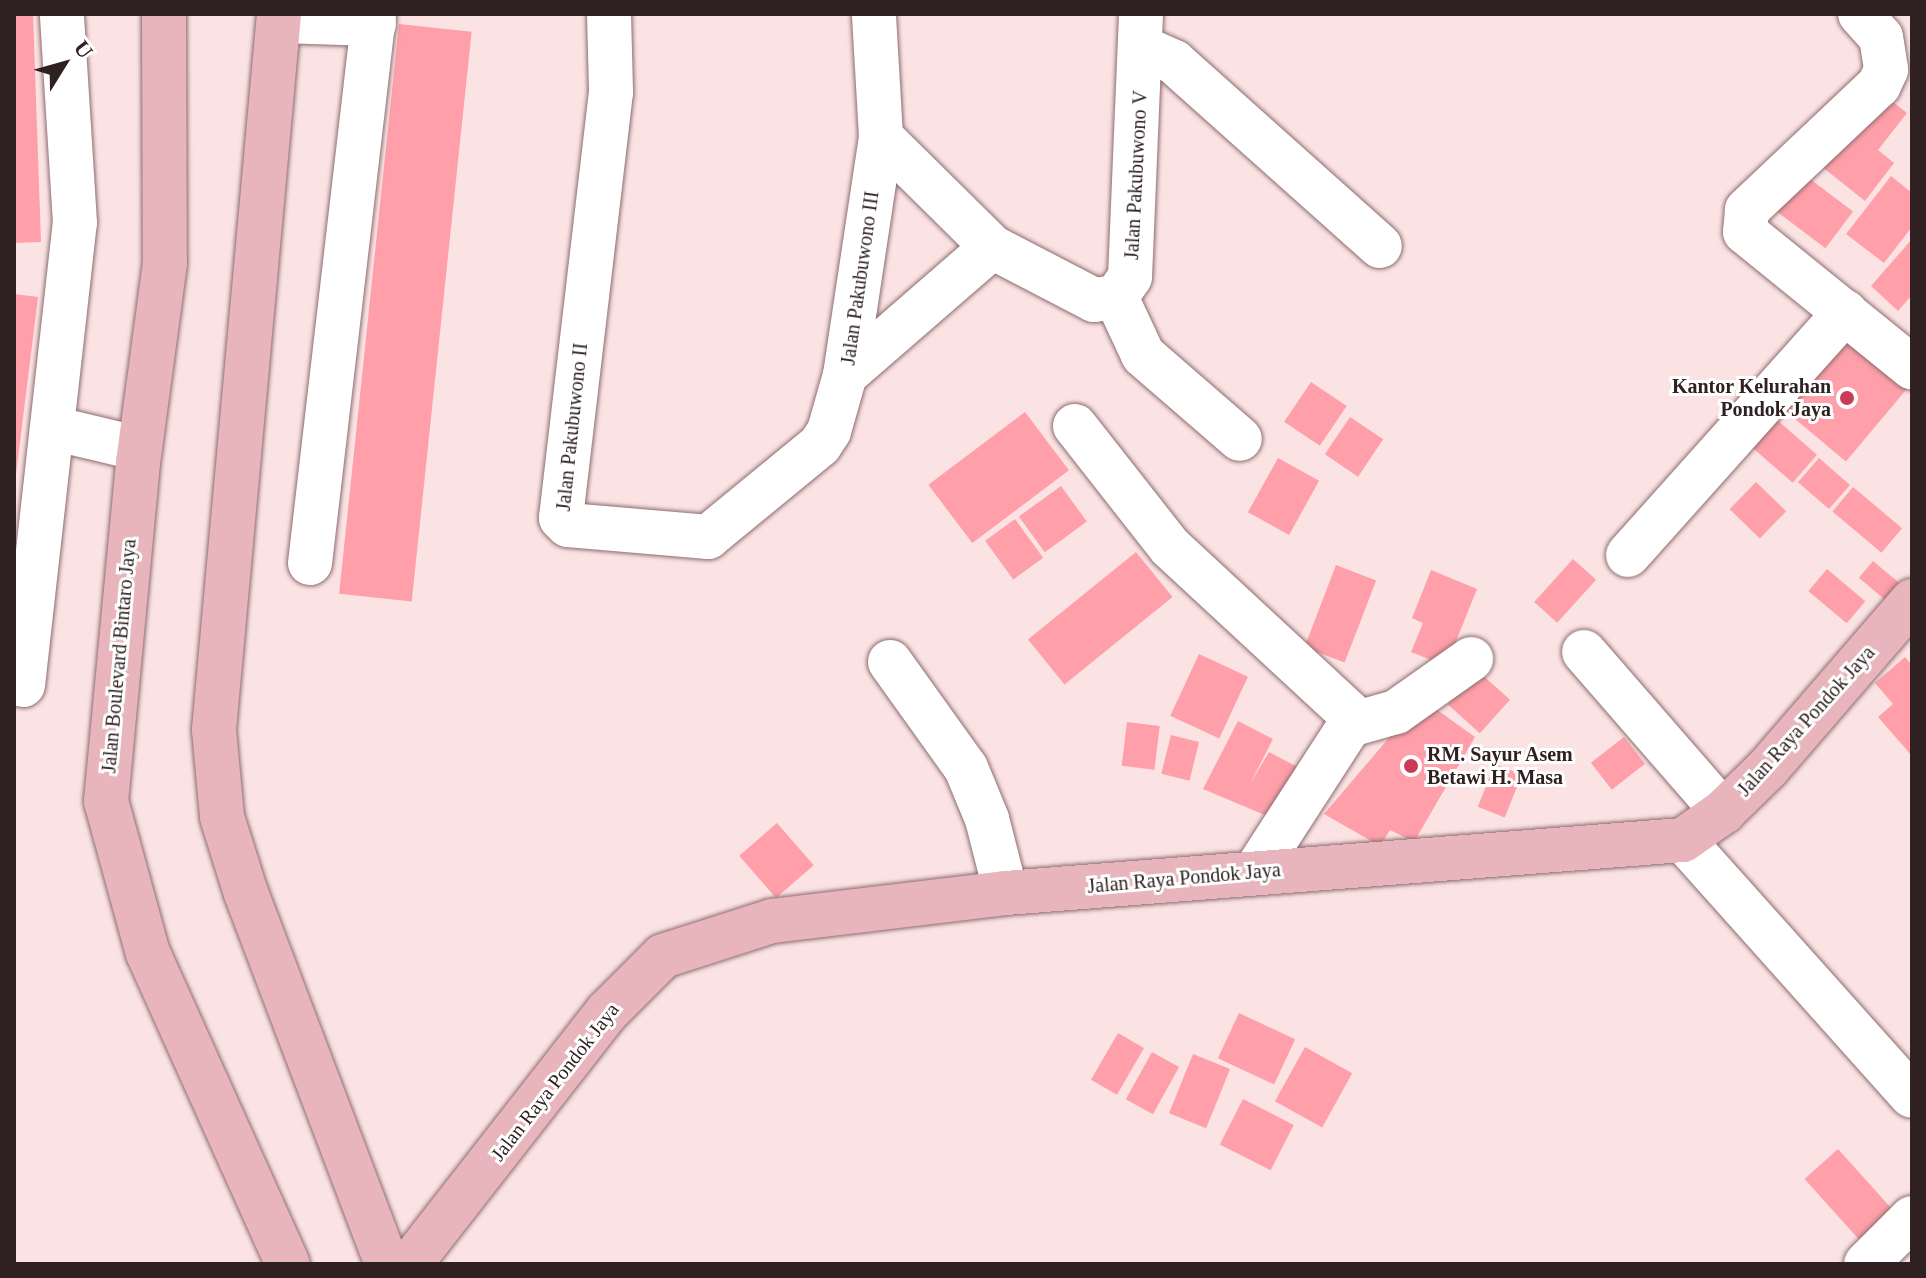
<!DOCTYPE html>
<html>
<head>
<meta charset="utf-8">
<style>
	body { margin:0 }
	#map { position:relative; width:1926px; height:1278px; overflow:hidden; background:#fbe3e4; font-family:"Times New Roman",serif }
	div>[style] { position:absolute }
	.building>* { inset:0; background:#fe9fa9; transform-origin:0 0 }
	.roads { filter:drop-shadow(0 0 2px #8e6c6f) drop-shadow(0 0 2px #8e6c6f) }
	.minor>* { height:44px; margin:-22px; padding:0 22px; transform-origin:22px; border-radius:22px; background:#fff }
	.major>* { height:44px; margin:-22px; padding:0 22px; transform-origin:22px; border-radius:22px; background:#e7b5bb }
	.dots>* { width:22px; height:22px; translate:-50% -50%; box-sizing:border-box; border:4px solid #fff; border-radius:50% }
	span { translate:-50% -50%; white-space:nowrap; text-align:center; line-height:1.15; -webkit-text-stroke:6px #fff; paint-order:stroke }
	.street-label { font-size:20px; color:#2f2122 }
	.poi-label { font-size:20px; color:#2f2122; font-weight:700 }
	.right { translate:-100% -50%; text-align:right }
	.left { translate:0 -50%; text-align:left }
	.frame { position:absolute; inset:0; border:16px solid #2f2122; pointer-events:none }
	.north { position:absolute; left:24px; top:24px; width:80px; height:80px; -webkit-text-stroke:6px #fff; paint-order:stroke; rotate:53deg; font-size:22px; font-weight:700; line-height:32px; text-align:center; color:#2f2122 }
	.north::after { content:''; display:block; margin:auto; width:28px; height:36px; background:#2f2122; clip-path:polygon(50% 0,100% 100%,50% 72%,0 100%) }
</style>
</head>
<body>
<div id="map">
	<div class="building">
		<div style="clip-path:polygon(14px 14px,33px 14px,41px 242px,14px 243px)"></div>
		<div style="left:399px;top:24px;width:73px;height:573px;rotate:6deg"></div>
		<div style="clip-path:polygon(1879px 91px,1907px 113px,1878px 150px,1894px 163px,1865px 201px,1821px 166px)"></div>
		<div style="left:1802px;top:173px;width:64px;height:46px;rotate:37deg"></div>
		<div style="clip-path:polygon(1891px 176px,1912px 193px,1912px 227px,1884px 263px,1846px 234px)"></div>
		<div style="clip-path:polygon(1912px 239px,1912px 295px,1898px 311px,1871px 286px)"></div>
		<div style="clip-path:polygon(14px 294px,38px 297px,16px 474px,14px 474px)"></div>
		<div style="left:1849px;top:335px;width:79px;height:99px;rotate:40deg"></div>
		<div style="left:1311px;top:382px;width:43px;height:48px;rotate:34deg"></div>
		<div style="left:1025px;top:412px;width:73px;height:121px;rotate:53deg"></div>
		<div style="left:1350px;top:417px;width:40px;height:45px;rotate:34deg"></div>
		<div style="left:1777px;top:420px;width:53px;height:37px;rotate:41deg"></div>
		<div style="left:1278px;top:458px;width:47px;height:62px;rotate:29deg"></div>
		<div style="left:1819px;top:458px;width:41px;height:32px;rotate:41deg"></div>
		<div style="left:1756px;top:482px;width:42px;height:38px;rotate:44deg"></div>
		<div style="left:1061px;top:486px;width:44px;height:52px;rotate:54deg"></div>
		<div style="left:1853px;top:487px;width:64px;height:32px;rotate:40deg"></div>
		<div style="left:1015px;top:519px;width:48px;height:37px;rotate:54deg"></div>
		<div style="left:1136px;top:552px;width:58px;height:139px;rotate:51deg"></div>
		<div style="left:1573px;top:559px;width:31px;height:58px;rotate:42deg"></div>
		<div style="left:1873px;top:561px;width:35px;height:22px;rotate:40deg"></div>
		<div style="left:1336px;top:565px;width:43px;height:88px;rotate:21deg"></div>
		<div style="left:1827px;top:569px;width:50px;height:29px;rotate:40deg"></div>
		<div style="clip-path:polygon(1431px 570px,1477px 589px,1446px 666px,1411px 652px,1423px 623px,1412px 618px)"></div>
		<div style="left:1199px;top:654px;width:54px;height:68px;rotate:25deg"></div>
		<div style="clip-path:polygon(1905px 657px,1912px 665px,1912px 756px,1878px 717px,1893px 704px,1875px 683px)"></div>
		<div style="left:1478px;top:671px;width:43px;height:45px;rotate:42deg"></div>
		<div style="clip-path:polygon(1422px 699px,1475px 737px,1414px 842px,1390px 830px,1380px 846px,1324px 814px)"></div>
		<div style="clip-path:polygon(1238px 721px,1273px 739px,1250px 784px,1269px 752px,1305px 771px,1279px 821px,1203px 789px)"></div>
		<div style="left:1127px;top:722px;width:33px;height:44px;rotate:7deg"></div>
		<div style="left:1171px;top:735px;width:29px;height:40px;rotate:14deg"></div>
		<div style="left:1624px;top:737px;width:34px;height:42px;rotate:52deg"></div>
		<div style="left:1495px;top:764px;width:29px;height:46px;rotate:22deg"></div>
		<div style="left:777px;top:823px;width:56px;height:50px;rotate:49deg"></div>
		<div style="left:1239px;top:1013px;width:62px;height:50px;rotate:25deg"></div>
		<div style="left:1118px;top:1033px;width:30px;height:54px;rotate:30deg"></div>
		<div style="left:1305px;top:1047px;width:54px;height:62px;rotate:29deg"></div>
		<div style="left:1152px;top:1052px;width:31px;height:54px;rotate:29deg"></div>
		<div style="left:1193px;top:1054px;width:40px;height:64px;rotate:22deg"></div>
		<div style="left:1243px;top:1099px;width:57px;height:51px;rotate:27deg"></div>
		<div style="left:1838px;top:1149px;width:81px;height:45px;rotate:48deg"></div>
	</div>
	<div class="roads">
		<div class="minor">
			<div style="left:609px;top:14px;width:78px;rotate:88.5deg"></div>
			<div style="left:611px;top:92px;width:429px;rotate:96.7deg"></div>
			<div style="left:561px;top:518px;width:10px;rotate:45deg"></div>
			<div style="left:568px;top:525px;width:141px;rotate:4.9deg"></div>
			<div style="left:708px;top:537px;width:145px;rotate:-39.4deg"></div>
			<div style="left:820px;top:445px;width:17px;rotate:-57deg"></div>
			<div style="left:829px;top:431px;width:58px;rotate:-74.1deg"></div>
			<div style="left:845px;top:375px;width:241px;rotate:-81.4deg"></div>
			<div style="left:881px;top:137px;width:123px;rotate:-93.3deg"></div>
			<div style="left:1860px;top:14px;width:31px;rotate:48deg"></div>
			<div style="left:1881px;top:37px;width:33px;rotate:81deg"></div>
			<div style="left:1886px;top:70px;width:17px;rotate:115deg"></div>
			<div style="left:1879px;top:85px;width:182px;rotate:136.6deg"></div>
			<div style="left:1747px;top:210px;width:22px;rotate:95deg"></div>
			<div style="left:1745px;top:232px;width:215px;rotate:39deg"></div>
			<div style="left:280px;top:21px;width:94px;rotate:1.8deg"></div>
			<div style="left:1143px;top:48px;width:34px;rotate:24deg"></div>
			<div style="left:1174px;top:62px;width:276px;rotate:41.8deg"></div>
			<div style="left:881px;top:137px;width:156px;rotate:44.7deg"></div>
			<div style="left:992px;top:247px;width:115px;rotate:27.5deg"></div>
			<div style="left:1094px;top:300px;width:22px;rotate:-8deg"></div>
			<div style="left:1116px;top:297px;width:24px;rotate:-55deg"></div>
			<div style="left:1130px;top:277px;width:263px;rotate:-87.6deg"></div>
			<div style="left:1116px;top:297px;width:64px;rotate:65deg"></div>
			<div style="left:1143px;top:355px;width:128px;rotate:40.9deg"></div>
			<div style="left:845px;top:375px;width:195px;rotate:-41deg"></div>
			<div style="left:1075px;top:426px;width:154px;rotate:51.9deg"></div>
			<div style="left:1170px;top:547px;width:244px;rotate:42.8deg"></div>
			<div style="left:1349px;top:713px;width:12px;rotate:85deg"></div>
			<div style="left:1350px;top:725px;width:175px;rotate:122.9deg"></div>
			<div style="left:52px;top:428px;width:90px;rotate:13.4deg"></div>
			<div style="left:1628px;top:555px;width:326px;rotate:-48.2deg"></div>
			<div style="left:310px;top:563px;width:553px;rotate:-83.35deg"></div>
			<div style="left:1584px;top:652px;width:212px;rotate:49deg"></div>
			<div style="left:890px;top:662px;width:130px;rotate:54.4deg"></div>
			<div style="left:966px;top:768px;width:55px;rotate:67.6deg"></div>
			<div style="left:987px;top:819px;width:76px;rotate:75.6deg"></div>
			<div style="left:23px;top:685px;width:465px;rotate:-83.6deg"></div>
			<div style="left:75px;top:223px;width:209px;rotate:-93.6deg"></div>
			<div style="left:1350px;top:725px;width:48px;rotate:-15.8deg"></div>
			<div style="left:1396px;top:712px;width:92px;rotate:-35.2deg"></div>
			<div style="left:1683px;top:840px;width:343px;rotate:48.2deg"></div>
			<div style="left:1866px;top:1264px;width:65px;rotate:-45deg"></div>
		</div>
		<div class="major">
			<div style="left:164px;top:14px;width:249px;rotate:89.8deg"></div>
			<div style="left:165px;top:263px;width:202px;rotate:97.7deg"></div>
			<div style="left:138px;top:463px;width:340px;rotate:95.4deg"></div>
			<div style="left:106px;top:801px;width:158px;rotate:74.6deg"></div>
			<div style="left:148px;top:953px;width:341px;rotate:65.8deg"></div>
			<div style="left:279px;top:14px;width:719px;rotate:95.19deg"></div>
			<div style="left:214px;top:730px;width:87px;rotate:84.7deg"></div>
			<div style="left:222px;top:817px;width:80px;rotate:72.5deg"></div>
			<div style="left:246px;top:893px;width:397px;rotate:69.2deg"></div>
			<div style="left:410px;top:1264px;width:320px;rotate:-52deg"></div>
			<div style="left:607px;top:1012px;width:79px;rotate:-45deg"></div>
			<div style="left:663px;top:956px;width:114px;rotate:-17.8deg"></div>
			<div style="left:772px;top:921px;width:236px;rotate:-6.8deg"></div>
			<div style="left:1006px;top:893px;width:679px;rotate:-4.48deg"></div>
			<div style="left:1683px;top:840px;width:49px;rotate:-35deg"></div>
			<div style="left:1723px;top:812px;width:63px;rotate:-44.4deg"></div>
			<div style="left:1768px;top:768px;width:221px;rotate:-49.2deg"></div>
		</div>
	</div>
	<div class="dots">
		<div style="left:1847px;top:398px;background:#ca3a59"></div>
		<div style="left:1411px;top:766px;background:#ca3a59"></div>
	</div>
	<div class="street-label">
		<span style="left:1136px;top:175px;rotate:-87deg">Jalan Pakubuwono V</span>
		<span style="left:860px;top:278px;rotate:-82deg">Jalan Pakubuwono III</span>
		<span style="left:572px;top:427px;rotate:-84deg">Jalan Pakubuwono II</span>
		<span style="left:119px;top:656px;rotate:-85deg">Jalan Boulevard Bintaro Jaya</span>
		<span style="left:1806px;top:721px;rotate:-48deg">Jalan Raya Pondok Jaya</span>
		<span style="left:1184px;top:878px;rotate:-5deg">Jalan Raya Pondok Jaya</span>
		<span style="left:555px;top:1082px;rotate:-52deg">Jalan Raya Pondok Jaya</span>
	</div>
	<div class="poi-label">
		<span class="right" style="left:1831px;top:398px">Kantor Kelurahan<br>Pondok Jaya</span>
		<span class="left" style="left:1427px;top:766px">RM. Sayur Asem<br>Betawi H. Masa</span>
	</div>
	<div class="frame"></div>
	<div class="north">U</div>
</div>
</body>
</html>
